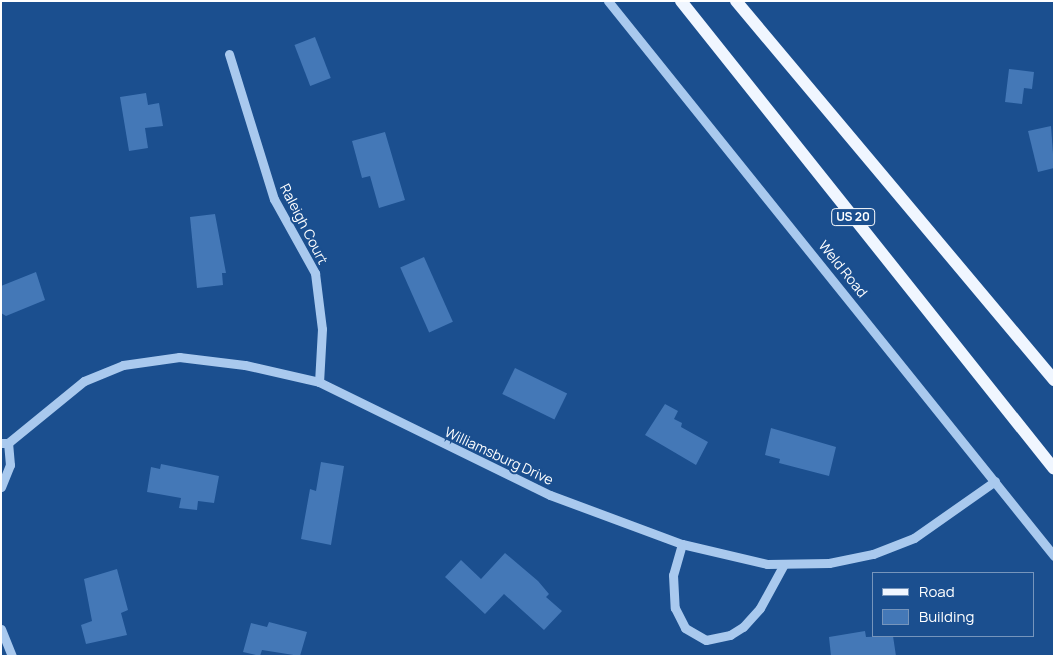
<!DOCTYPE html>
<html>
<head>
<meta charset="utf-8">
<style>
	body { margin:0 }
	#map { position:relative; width:1055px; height:657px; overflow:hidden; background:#1b4f8f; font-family:Manrope,sans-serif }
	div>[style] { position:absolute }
	.building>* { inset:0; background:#4478b7; transform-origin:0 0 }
	.minor>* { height:9px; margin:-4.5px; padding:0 4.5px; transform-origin:4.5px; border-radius:4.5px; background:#a9c9ee }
	.major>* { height:12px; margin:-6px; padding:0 6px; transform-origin:6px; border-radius:6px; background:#f0f6ff }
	span { translate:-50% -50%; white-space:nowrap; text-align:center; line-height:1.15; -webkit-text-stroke:4px #1b4f8f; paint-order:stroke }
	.shield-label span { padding:1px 4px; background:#1b4f8f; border:1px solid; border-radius:4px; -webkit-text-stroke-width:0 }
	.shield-label { font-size:12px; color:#fff; font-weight:700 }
	.street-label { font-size:14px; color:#fff }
	.frame { position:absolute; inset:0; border:2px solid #fff; pointer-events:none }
	.legend { position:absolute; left:872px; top:572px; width:162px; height:65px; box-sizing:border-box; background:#1b4f8f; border:1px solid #7695bc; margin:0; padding:6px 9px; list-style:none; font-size:15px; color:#fff }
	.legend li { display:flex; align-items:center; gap:10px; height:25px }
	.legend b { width:25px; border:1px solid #7695bc }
</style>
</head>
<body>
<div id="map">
	<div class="building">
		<div style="left:315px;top:37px;width:44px;height:22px;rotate:69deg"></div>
		<div style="clip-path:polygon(1009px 69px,1034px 72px,1032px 89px,1024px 88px,1022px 104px,1005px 102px)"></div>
		<div style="clip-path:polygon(146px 93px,148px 105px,159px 103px,163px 126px,145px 128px,148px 148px,129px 151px,120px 97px)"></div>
		<div style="clip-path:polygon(1051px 126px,1054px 168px,1038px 172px,1028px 131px)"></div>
		<div style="clip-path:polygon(385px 132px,405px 200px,379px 208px,370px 176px,362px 178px,352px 141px)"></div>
		<div style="clip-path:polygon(215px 214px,226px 273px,222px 273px,223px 285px,197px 288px,190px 217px)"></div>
		<div style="left:424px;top:257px;width:71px;height:26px;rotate:66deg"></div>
		<div style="clip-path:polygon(36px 272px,45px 300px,6px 316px,1px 313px,1px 286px)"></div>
		<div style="left:515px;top:368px;width:58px;height:29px;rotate:26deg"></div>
		<div style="clip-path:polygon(665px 404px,678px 411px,674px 419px,682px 423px,681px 427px,708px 442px,696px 465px,645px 435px)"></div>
		<div style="clip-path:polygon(771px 428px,836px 447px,829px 476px,779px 463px,780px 459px,765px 455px)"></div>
		<div style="clip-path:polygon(321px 462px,344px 466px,331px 545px,301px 539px,310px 489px,316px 491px)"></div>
		<div style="clip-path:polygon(161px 464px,219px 476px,214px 503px,198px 501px,197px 510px,179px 508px,181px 498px,147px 492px,151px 467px,160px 469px)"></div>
		<div style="clip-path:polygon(505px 553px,538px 581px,549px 594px,546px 597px,562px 611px,544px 630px,504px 594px,485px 614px,445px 577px,461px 560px,481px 579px)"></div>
		<div style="clip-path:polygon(117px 569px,128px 610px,121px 613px,127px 635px,86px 644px,81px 625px,92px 621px,84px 579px)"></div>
		<div style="clip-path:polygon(269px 622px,307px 632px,300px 656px,262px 650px,260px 656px,243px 652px,251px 623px,267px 627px)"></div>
		<div style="clip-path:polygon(865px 631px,866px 637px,893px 636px,896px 656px,831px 656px,829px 637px)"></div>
	</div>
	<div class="minor">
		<div style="left:608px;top:1px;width:712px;rotate:51.21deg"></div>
		<div style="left:229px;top:54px;width:152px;rotate:72.8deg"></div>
		<div style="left:274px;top:199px;width:85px;rotate:61deg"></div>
		<div style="left:315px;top:273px;width:56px;rotate:82.9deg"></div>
		<div style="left:322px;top:329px;width:53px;rotate:93.2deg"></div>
		<div style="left:1px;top:443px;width:7px"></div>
		<div style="left:8px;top:443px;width:98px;rotate:-39.2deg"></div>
		<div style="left:84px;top:381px;width:42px;rotate:-22.3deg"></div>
		<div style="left:123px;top:365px;width:57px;rotate:-8.1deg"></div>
		<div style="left:179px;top:357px;width:66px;rotate:6.9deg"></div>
		<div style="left:245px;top:365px;width:76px;rotate:12.9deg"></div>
		<div style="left:319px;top:382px;width:257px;rotate:26.1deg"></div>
		<div style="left:550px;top:495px;width:141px;rotate:20.4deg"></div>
		<div style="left:682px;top:544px;width:87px;rotate:13.2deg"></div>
		<div style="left:767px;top:564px;width:62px;rotate:-0.9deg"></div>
		<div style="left:829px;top:563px;width:45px;rotate:-11.6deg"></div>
		<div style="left:873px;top:554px;width:44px;rotate:-21.3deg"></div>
		<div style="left:914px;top:538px;width:99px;rotate:-35.1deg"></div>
		<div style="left:1px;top:487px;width:24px;rotate:-68deg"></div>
		<div style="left:10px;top:465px;width:22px;rotate:-95deg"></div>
		<div style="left:682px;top:544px;width:32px;rotate:106deg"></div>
		<div style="left:673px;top:575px;width:33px;rotate:87deg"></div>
		<div style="left:675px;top:608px;width:22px;rotate:63deg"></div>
		<div style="left:685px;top:628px;width:24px;rotate:30deg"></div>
		<div style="left:706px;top:640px;width:25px;rotate:-12deg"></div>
		<div style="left:730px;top:635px;width:15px;rotate:-32deg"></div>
		<div style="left:743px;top:627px;width:25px;rotate:-48deg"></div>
		<div style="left:760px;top:608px;width:48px;rotate:-61.3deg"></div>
		<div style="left:1px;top:629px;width:29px;rotate:68deg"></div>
	</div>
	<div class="major">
		<div style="left:681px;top:1px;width:598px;rotate:51.44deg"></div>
		<div style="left:736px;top:1px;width:495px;rotate:50deg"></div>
	</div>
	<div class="shield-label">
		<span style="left:853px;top:217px">US 20</span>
	</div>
	<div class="street-label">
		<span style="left:304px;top:224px;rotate:63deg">Raleigh Court</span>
		<span style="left:843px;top:269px;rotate:51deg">Weld Road</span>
		<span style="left:499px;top:456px;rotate:25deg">Williamsburg Drive</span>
	</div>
	<div class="frame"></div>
	<ul class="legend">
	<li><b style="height:6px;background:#f0f6ff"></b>Road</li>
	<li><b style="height:14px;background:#4478b7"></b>Building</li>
	</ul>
</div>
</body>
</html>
